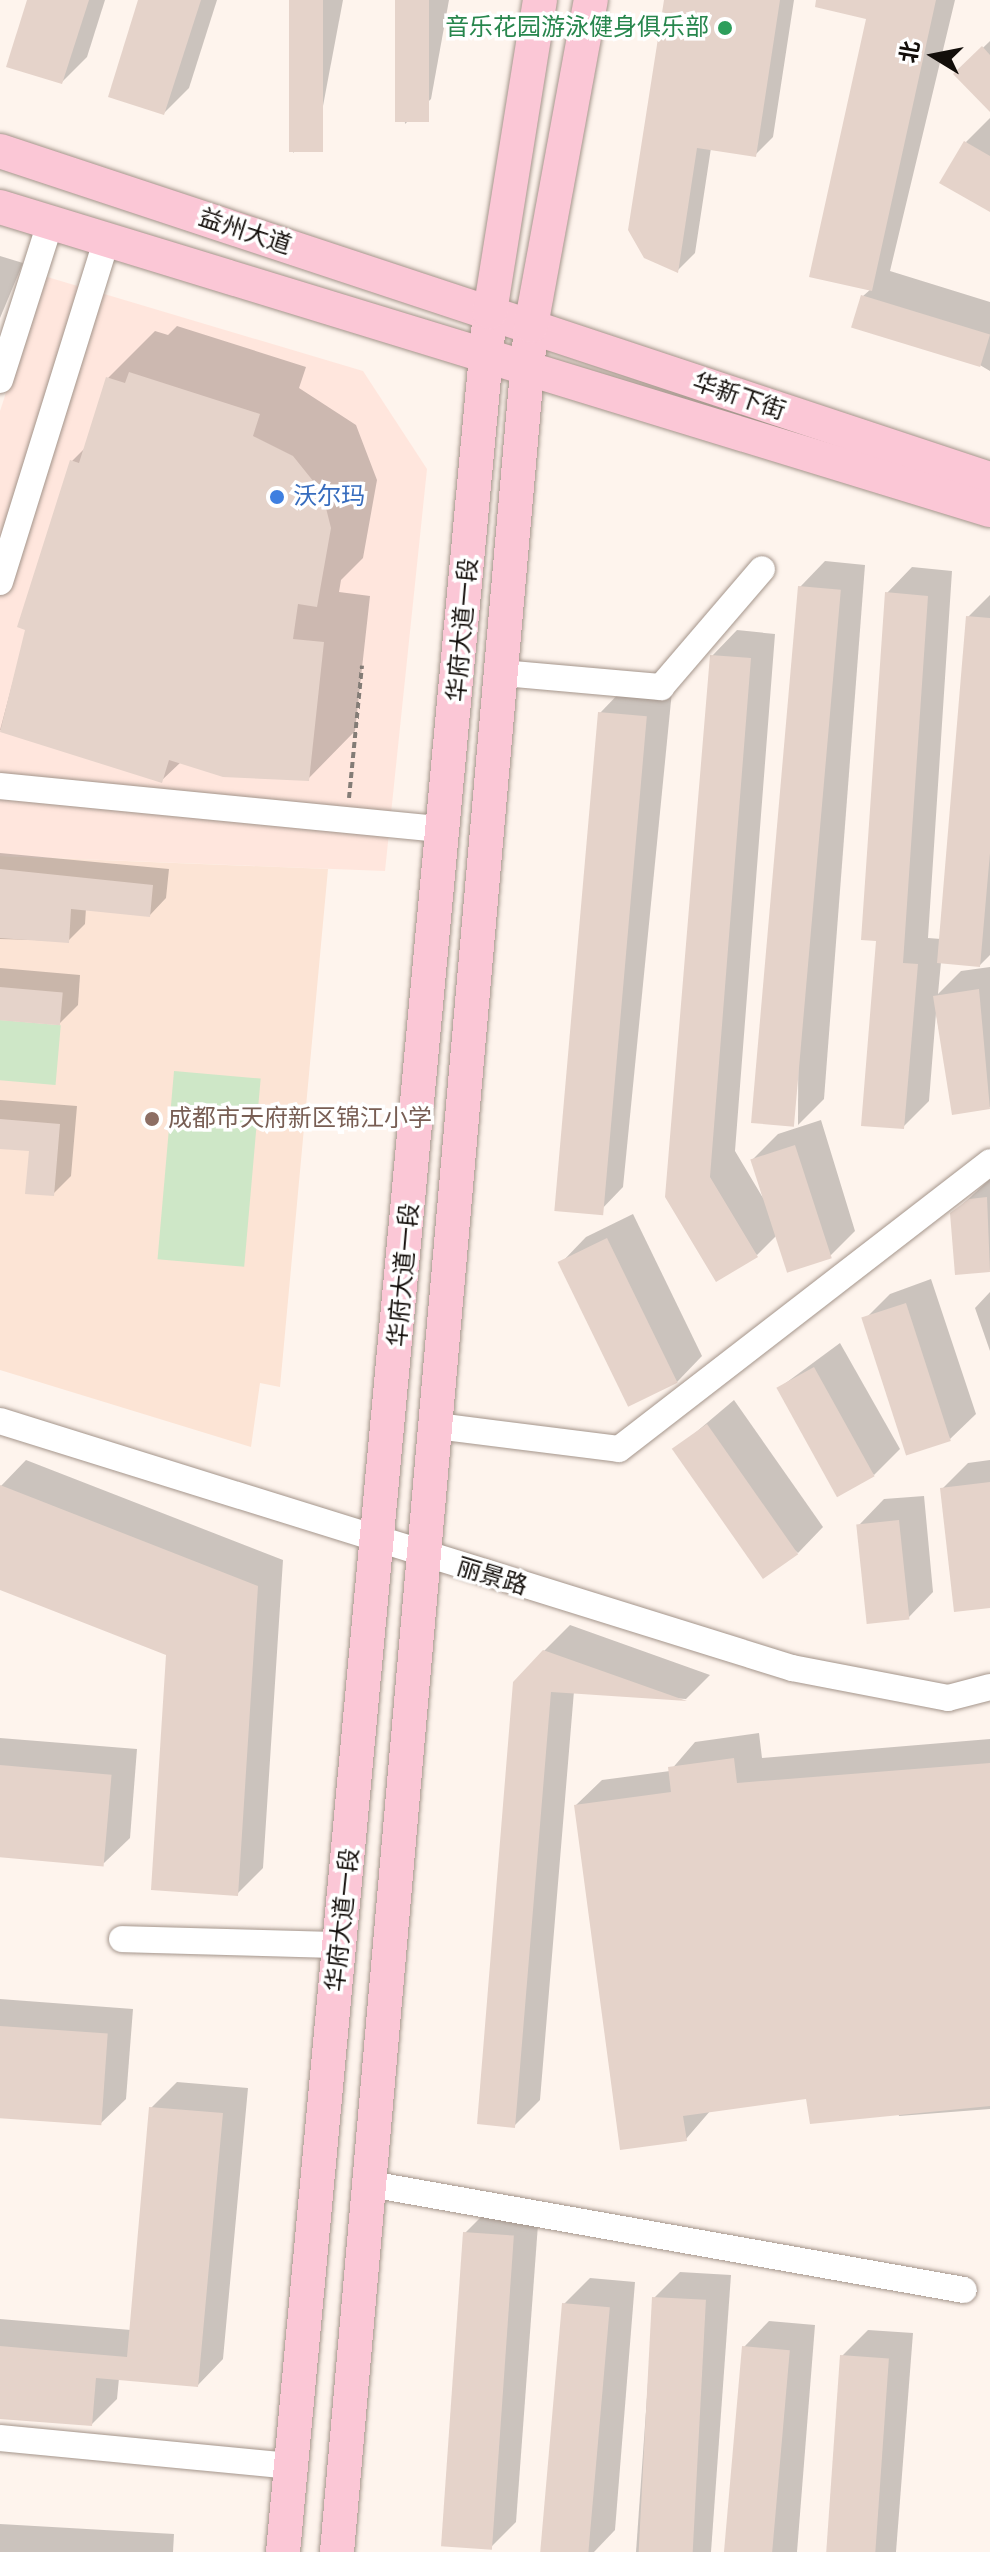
<!DOCTYPE html>
<html>
<head>
<meta charset="utf-8">
<style>
	body { margin:0 }
	#map { position:relative; width:990px; height:2552px; overflow:hidden; background:#fef4ed; font-family:"Fira Sans Condensed","Noto Sans SC",sans-serif }
	div>[style] { position:absolute }
	.commercial>* { inset:0; background:#ffe6dd }
	.built>* { inset:0; background:#fce4d5 }
	.green>* { inset:0; background:#cee7c7; transform-origin:0 0 }
	.shadow>* { inset:0; background:#0003 }
	.building>* { inset:0; background:#e5d3ca; transform-origin:0 0 }
	.path>* { height:4px; margin-top:-2px; transform-origin:0; background:repeating-linear-gradient(90deg,#837c76 0 6px,transparent 0 10px) }
	.roads { filter:drop-shadow(0 0 2px #a4958b) drop-shadow(0 0 2px #a4958b) }
	.minor>* { height:26px; margin:-13px; padding:0 13px; transform-origin:13px; border-radius:13px; background:#fff }
	.major>* { height:34px; margin:-17px; padding:0 17px; transform-origin:17px; border-radius:17px; background:#fbc7d6 }
	.dots>* { width:22px; height:22px; translate:-50% -50%; box-sizing:border-box; border:4px solid #fff; border-radius:50% }
	span { translate:-50% -50%; white-space:nowrap; text-align:center; line-height:1.15; -webkit-text-stroke:7px #fff; paint-order:stroke }
	.leisure-label { font-size:24px; color:#27864d }
	.right { translate:-100% -50%; text-align:right }
	.street-label { font-size:24px; color:#130e0a }
	.shop-label { font-size:24px; color:#366cbe }
	.left { translate:0 -50%; text-align:left }
	.education-label { font-size:24px; color:#785e54 }
	.north { position:absolute; left:894px; top:16px; width:80px; height:80px; -webkit-text-stroke:6px #fff; paint-order:stroke; rotate:280deg; font-size:22px; font-weight:700; line-height:32px; text-align:center; color:#130e0a }
	.north::after { content:''; display:block; margin:auto; width:28px; height:36px; background:#130e0a; clip-path:polygon(50% 0,100% 100%,50% 72%,0 100%) }
</style>
</head>
<body>
<div id="map">
	<div class="commercial">
		<div style="clip-path:polygon(44px 276px,363px 371px,427px 469px,385px 871px,0 856px,0 411px)"></div>
	</div>
	<div class="built">
		<div style="clip-path:polygon(0 856px,328px 869px,280px 1387px,260px 1383px,251px 1447px,0 1370px)"></div>
	</div>
	<div class="green">
		<div style="left:0;top:1020px;width:61px;height:60px;rotate:5deg"></div>
		<div style="left:174px;top:1071px;width:87px;height:189px;rotate:5deg"></div>
	</div>
	<div class="shadow">
		<div style="clip-path:polygon(29px 0,105px 0,87px 57px,62px 82px)"></div>
		<div style="clip-path:polygon(141px 0,217px 0,189px 88px,164px 113px)"></div>
		<div style="clip-path:polygon(291px 0,343px 0,319px 127px,293px 153px)"></div>
		<div style="clip-path:polygon(397px 0,449px 0,431px 99px,405px 124px)"></div>
		<div style="clip-path:polygon(666px 0,794px 0,773px 137px,755px 155px,711px 148px,695px 253px,678px 270px)"></div>
		<div style="clip-path:polygon(839px 0,955px 0,890px 271px,990px 302px,990px 371px,863px 296px,871px 289px,869px 17px)"></div>
		<div style="clip-path:polygon(990px 41px,990px 110px,956px 74px)"></div>
		<div style="clip-path:polygon(990px 118px,990px 210px,966px 142px)"></div>
		<div style="clip-path:polygon(0 256px,23px 263px,0 318px)"></div>
		<div style="clip-path:polygon(177px 326px,306px 367px,299px 388px,356px 425px,377px 480px,363px 558px,341px 580px,339px 592px,370px 596px,355px 731px,308px 779px,181px 762px,161px 781px,0 730px,72px 461px,86px 447px,108px 378px,155px 331px,168px 335px)"></div>
		<div style="clip-path:polygon(825px 561px,865px 565px,824px 1099px,798px 1125px,800px 587px)"></div>
		<div style="clip-path:polygon(912px 567px,952px 571px,928px 938px,941px 939px,968px 617px,990px 595px,990px 955px,980px 965px,941px 962px,938px 994px,961px 971px,990px 967px,990px 1107px,954px 1113px,936px 1013px,929px 1101px,903px 1127px,879px 939px,887px 593px)"></div>
		<div style="clip-path:polygon(737px 630px,775px 634px,735px 1151px,763px 1198px,752px 1160px,778px 1134px,821px 1120px,855px 1231px,830px 1256px,776px 1236px,757px 1255px,667px 1197px,712px 656px)"></div>
		<div style="clip-path:polygon(625px 687px,672px 691px,623px 1187px,598px 1213px,600px 713px)"></div>
		<div style="clip-path:polygon(0 853px,169px 869px,166px 898px,150px 915px,86px 908px,85px 924px,68px 941px,0 939px)"></div>
		<div style="clip-path:polygon(0 968px,80px 975px,78px 1005px,60px 1023px,0 1018px)"></div>
		<div style="clip-path:polygon(0 1100px,77px 1106px,71px 1176px,53px 1194px,31px 1150px,0 1147px)"></div>
		<div style="clip-path:polygon(990px 1179px,990px 1270px,957px 1273px,952px 1214px)"></div>
		<div style="clip-path:polygon(633px 1214px,702px 1356px,677px 1382px,561px 1263px,586px 1237px)"></div>
		<div style="clip-path:polygon(931px 1279px,976px 1414px,950px 1439px,864px 1320px,890px 1294px)"></div>
		<div style="clip-path:polygon(990px 1292px,990px 1351px,975px 1308px)"></div>
		<div style="clip-path:polygon(840px 1343px,900px 1449px,874px 1475px,779px 1388px)"></div>
		<div style="clip-path:polygon(734px 1400px,823px 1527px,798px 1553px,675px 1450px)"></div>
		<div style="clip-path:polygon(26px 1460px,283px 1560px,263px 1868px,237px 1894px,168px 1654px,0 1588px,0 1487px)"></div>
		<div style="clip-path:polygon(990px 1460px,990px 1606px,942px 1489px,968px 1463px)"></div>
		<div style="clip-path:polygon(924px 1496px,933px 1592px,908px 1618px,859px 1525px,884px 1499px)"></div>
		<div style="clip-path:polygon(570px 1625px,710px 1675px,686px 1699px,574px 1691px,540px 2100px,514px 2126px,544px 1651px)"></div>
		<div style="clip-path:polygon(759px 1733px,762px 1758px,990px 1739px,990px 2109px,899px 2116px,898px 2110px,808px 2097px,711px 2110px,686px 2139px,576px 1805px,602px 1780px,670px 1771px,695px 1742px)"></div>
		<div style="clip-path:polygon(0 1738px,137px 1749px,130px 1838px,104px 1863px,0 1855px)"></div>
		<div style="clip-path:polygon(0 1999px,133px 2009px,126px 2099px,100px 2124px,0 2116px)"></div>
		<div style="clip-path:polygon(177px 2082px,248px 2088px,223px 2359px,198px 2385px,119px 2378px,117px 2399px,92px 2424px,0 2417px,0 2319px,131px 2330px,151px 2108px)"></div>
		<div style="clip-path:polygon(491px 2207px,539px 2211px,516px 2522px,490px 2548px,465px 2233px)"></div>
		<div style="clip-path:polygon(680px 2272px,731px 2275px,711px 2552px,636px 2552px,654px 2298px)"></div>
		<div style="clip-path:polygon(590px 2278px,635px 2282px,615px 2530px,594px 2552px,544px 2552px,564px 2304px)"></div>
		<div style="clip-path:polygon(769px 2321px,815px 2325px,797px 2552px,727px 2552px,744px 2347px)"></div>
		<div style="clip-path:polygon(868px 2330px,913px 2333px,896px 2552px,827px 2552px,842px 2356px)"></div>
		<div style="clip-path:polygon(0 2524px,174px 2534px,173px 2552px,0 2552px)"></div>
	</div>
	<div class="building">
		<div style="clip-path:polygon(27px 0,89px 0,62px 84px,6px 67px)"></div>
		<div style="clip-path:polygon(138px 0,201px 0,164px 115px,108px 97px)"></div>
		<div style="left:289px;top:0;width:34px;height:152px"></div>
		<div style="left:395px;top:0;width:34px;height:122px"></div>
		<div style="clip-path:polygon(664px 0,780px 0,756px 157px,697px 148px,678px 273px,644px 258px,628px 230px)"></div>
		<div style="clip-path:polygon(816px 0,936px 0,872px 291px,809px 277px,866px 19px,815px 7px)"></div>
		<div style="clip-path:polygon(982px 46px,990px 55px,990px 112px,953px 74px)"></div>
		<div style="clip-path:polygon(964px 141px,990px 156px,990px 212px,939px 183px)"></div>
		<div style="left:861px;top:295px;width:135px;height:34px;rotate:17deg"></div>
		<div style="clip-path:polygon(129px 372px,260px 414px,253px 436px,293px 456px,322px 492px,331px 528px,317px 607px,298px 604px,293px 639px,324px 642px,309px 781px,223px 777px,169px 760px,162px 783px,0 732px,25px 630px,17px 627px,70px 460px,79px 463px,106px 377px,125px 383px)"></div>
		<div style="left:798px;top:586px;width:43px;height:539px;rotate:5deg"></div>
		<div style="clip-path:polygon(885px 592px,928px 596px,903px 963px,918px 964px,904px 1129px,861px 1126px,876px 941px,861px 940px)"></div>
		<div style="clip-path:polygon(966px 616px,990px 618px,990px 853px,980px 967px,937px 963px)"></div>
		<div style="clip-path:polygon(710px 655px,751px 658px,710px 1177px,758px 1257px,716px 1282px,665px 1197px)"></div>
		<div style="left:598px;top:712px;width:49px;height:501px;rotate:5deg"></div>
		<div style="clip-path:polygon(0 869px,153px 885px,150px 917px,71px 909px,69px 943px,0 938px)"></div>
		<div style="left:0;top:987px;width:63px;height:33px;rotate:5deg"></div>
		<div style="clip-path:polygon(979px 989px,990px 1109px,952px 1115px,933px 996px)"></div>
		<div style="clip-path:polygon(0 1119px,60px 1124px,54px 1196px,25px 1194px,29px 1151px,0 1149px)"></div>
		<div style="left:795px;top:1145px;width:119px;height:47px;rotate:72deg"></div>
		<div style="clip-path:polygon(987px 1197px,990px 1272px,955px 1275px,950px 1213px,969px 1199px)"></div>
		<div style="left:607px;top:1238px;width:161px;height:55px;rotate:64deg"></div>
		<div style="left:906px;top:1303px;width:145px;height:47px;rotate:72deg"></div>
		<div style="left:814px;top:1367px;width:125px;height:43px;rotate:61deg"></div>
		<div style="left:707px;top:1424px;width:159px;height:43px;rotate:55deg"></div>
		<div style="clip-path:polygon(990px 1482px,990px 1608px,954px 1612px,940px 1488px)"></div>
		<div style="clip-path:polygon(0 1485px,258px 1586px,238px 1896px,151px 1890px,166px 1655px,0 1590px)"></div>
		<div style="left:899px;top:1520px;width:100px;height:43px;rotate:84deg"></div>
		<div style="clip-path:polygon(543px 1650px,687px 1701px,551px 1692px,515px 2128px,477px 2124px,513px 1682px)"></div>
		<div style="clip-path:polygon(734px 1758px,737px 1783px,990px 1763px,990px 2106px,810px 2124px,806px 2099px,683px 2116px,687px 2141px,620px 2150px,574px 1805px,671px 1792px,668px 1767px)"></div>
		<div style="left:0;top:1765px;width:112px;height:92px;rotate:5deg"></div>
		<div style="left:0;top:2026px;width:108px;height:92px;rotate:4deg"></div>
		<div style="clip-path:polygon(149px 2107px,223px 2113px,198px 2387px,96px 2378px,92px 2426px,0 2419px,0 2346px,127px 2357px)"></div>
		<div style="left:463px;top:2232px;width:51px;height:315px;rotate:4deg"></div>
		<div style="left:652px;top:2297px;width:54px;height:256px;rotate:3deg"></div>
		<div style="left:562px;top:2303px;width:48px;height:250px;rotate:5deg"></div>
		<div style="left:742px;top:2346px;width:48px;height:207px;rotate:5deg"></div>
		<div style="left:840px;top:2355px;width:49px;height:198px;rotate:4deg"></div>
	</div>
	<div class="path">
		<div style="left:349px;top:798px;width:133px;rotate:-84.4deg"></div>
	</div>
	<div class="roads">
		<div class="minor">
			<div style="left:0;top:380px;width:165px;rotate:-72.3deg"></div>
			<div style="left:0;top:582px;width:360px;rotate:-72.7deg"></div>
			<div style="left:503px;top:673px;width:159px;rotate:5.1deg"></div>
			<div style="left:661px;top:687px;width:155px;rotate:-49.4deg"></div>
			<div style="left:0;top:786px;width:447px;rotate:5.6deg"></div>
			<div style="left:0;top:1421px;width:830px;rotate:17.32deg"></div>
			<div style="left:792px;top:1668px;width:159px;rotate:10.9deg"></div>
			<div style="left:948px;top:1698px;width:43px;rotate:-14.7deg"></div>
			<div style="left:437px;top:1426px;width:183px;rotate:7.2deg"></div>
			<div style="left:619px;top:1449px;width:469px;rotate:-37.7deg"></div>
			<div style="left:122px;top:1939px;width:218px;rotate:1.6deg"></div>
			<div style="left:370px;top:2184px;width:603px;rotate:10.12deg"></div>
			<div style="left:0;top:2438px;width:291px;rotate:5.5deg"></div>
		</div>
		<div class="major">
			<div style="left:0;top:151px;width:1043px;rotate:18.33deg"></div>
			<div style="left:0;top:207px;width:1035px;rotate:17.02deg"></div>
			<div style="left:283px;top:2552px;width:2250px;rotate:-84.72deg"></div>
			<div style="left:490px;top:312px;width:316px;rotate:-80.9deg"></div>
			<div style="left:337px;top:2552px;width:2234px;rotate:-85.02deg"></div>
			<div style="left:531px;top:326px;width:331px;rotate:-79.6deg"></div>
		</div>
	</div>
	<div class="dots">
		<div style="left:725px;top:28px;background:#2e9e5b"></div>
		<div style="left:277px;top:497px;background:#3f7fe0"></div>
		<div style="left:152px;top:1119px;background:#8d6e63"></div>
	</div>
	<div class="leisure-label">
		<span class="right" style="left:709px;top:28px">音乐花园游泳健身俱乐部</span>
	</div>
	<div class="street-label">
		<span style="left:245px;top:232px;rotate:18deg">益州大道</span>
		<span style="left:739px;top:397px;rotate:19deg">华新下街</span>
		<span style="left:463px;top:630px;rotate:-85deg">华府大道一段</span>
		<span style="left:404px;top:1275px;rotate:-85deg">华府大道一段</span>
		<span style="left:492px;top:1577px;rotate:17deg">丽景路</span>
		<span style="left:343px;top:1920px;rotate:-84deg">华府大道一段</span>
	</div>
	<div class="shop-label">
		<span class="left" style="left:293px;top:497px">沃尔玛</span>
	</div>
	<div class="education-label">
		<span class="left" style="left:168px;top:1119px">成都市天府新区锦江小学</span>
	</div>
	<div class="north">北</div>
</div>
</body>
</html>
